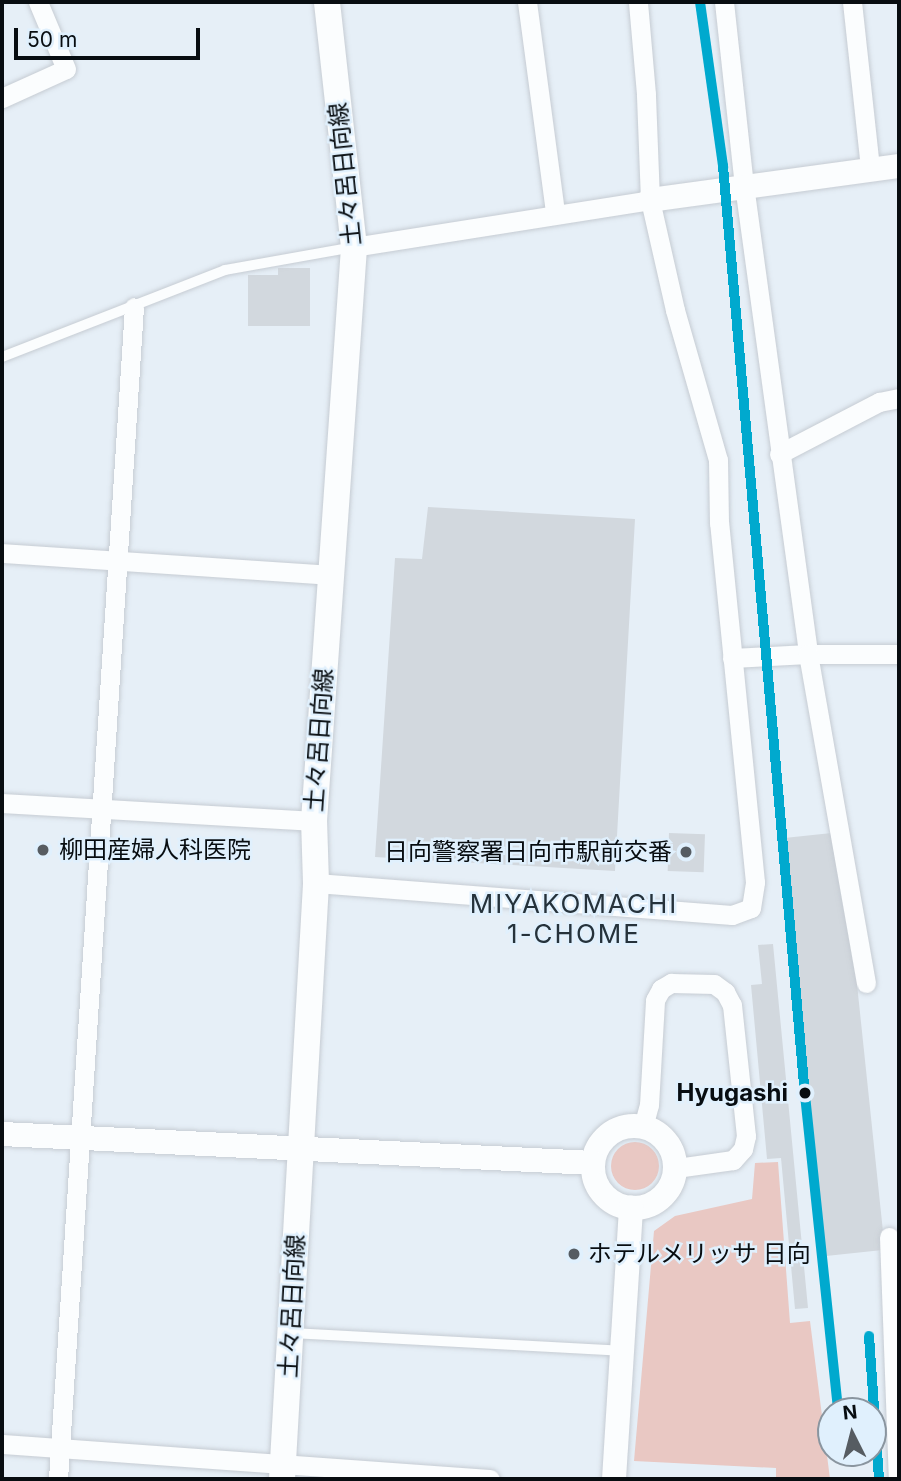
<!DOCTYPE html>
<html>
<head>
<meta charset="utf-8">
<style>
	body { margin:0 }
	#map { position:relative; width:901px; height:1481px; overflow:hidden; background:#e6eff7; font-family:Inter,"Noto Sans JP",sans-serif }
	div>[style] { position:absolute }
	.green>* { inset:0; background:#e9c8c3 }
	.round { border-radius:50% }
	.building>* { inset:0; background:#d2d8de; transform-origin:0 0 }
	.roads { filter:drop-shadow(0 0 2px #c6ccd3) drop-shadow(0 0 2px #c6ccd3) }
	.service>* { height:10px; margin:-5px; padding:0 5px; transform-origin:5px; border-radius:5px; background:#fbfdfe }
	.minor>* { height:19px; margin:-9.5px; padding:0 9.5px; transform-origin:9.5px; border-radius:9.5px; background:#fbfdfe }
	.tertiary>* { height:24px; margin:-12px; padding:0 12px; transform-origin:12px; border-radius:12px; background:#fbfdfe }
	.tertiary>.ring { margin:-12px; padding:0; box-sizing:content-box; background:none; border:24px solid #fbfdfe; border-radius:50% }
	.secondary>* { height:26px; margin:-13px; padding:0 13px; transform-origin:13px; border-radius:13px; background:#fbfdfe }
	.rail-1>* { height:10px; margin:-5px; padding:0 5px; transform-origin:5px; border-radius:5px; background:#00a9ce }
	.dots>* { width:19px; height:19px; translate:-50% -50%; box-sizing:border-box; border:4px solid #e0f0fd; border-radius:50% }
	span { translate:-50% -50%; white-space:nowrap; text-align:center; line-height:1.15; -webkit-text-stroke:5px #e0f0fd; paint-order:stroke }
	.street-label { font-size:24px; color:#080d11 }
	.poi-label { font-size:24px; color:#080d11 }
	.left { translate:0 -50%; text-align:left }
	.right { translate:-100% -50%; text-align:right }
	.stop-label { font-size:24px; color:#080d11; font-weight:700 }
	.neighbourhood-label { font-size:26px; color:#25323b; letter-spacing:2px }
	.frame { position:absolute; inset:0; border:4px solid #080d11; pointer-events:none }
	.north { position:absolute; left:817px; top:1397px; width:70px; height:70px; box-sizing:border-box; background:#e0f0fd; border:2px solid #8a959f; border-radius:50%; rotate:354deg; font-size:19px; font-weight:700; line-height:28px; text-align:center; color:#080d11 }
	.north::after { content:''; display:block; margin:auto; width:24px; height:32px; background:#565c62; clip-path:polygon(50% 0,100% 100%,50% 72%,0 100%) }
	.scale { position:absolute; left:14px; top:28px; width:186px; height:32px; box-sizing:border-box; border:4px solid #080d11; border-top:0; padding-left:9px; font-size:21px; line-height:24px; white-space:nowrap; color:#080d11; -webkit-text-stroke:5px #e0f0fd; paint-order:stroke }
</style>
</head>
<body>
<div id="map">
	<div class="green">
		<div class="round" style="left:611px;top:1142px;width:48px;height:48px"></div>
		<div style="clip-path:polygon(778px 1162px,790px 1323px,810px 1321px,830px 1479px,776px 1479px,776px 1468px,634px 1461px,654px 1231px,675px 1216px,752px 1199px,755px 1163px)"></div>
	</div>
	<div class="building">
		<div style="clip-path:polygon(278px 268px,310px 268px,310px 326px,248px 326px,248px 275px,278px 275px)"></div>
		<div style="clip-path:polygon(428px 507px,635px 519px,615px 871px,375px 857px,395px 558px,422px 559px)"></div>
		<div style="left:841px;top:832px;width:420px;height:64px;rotate:84deg"></div>
		<div style="left:669px;top:833px;width:36px;height:38px;rotate:2deg"></div>
		<div style="clip-path:polygon(773px 944px,808px 1308px,795px 1309px,781px 1158px,767px 1159px,751px 985px,762px 984px,758px 945px)"></div>
	</div>
	<div class="roads">
		<div class="service">
			<div style="left:2px;top:357px;width:239px;rotate:-21.3deg"></div>
			<div style="left:225px;top:270px;width:131px;rotate:-10.1deg"></div>
			<div style="left:292px;top:1333px;width:329px;rotate:3.1deg"></div>
		</div>
		<div class="minor">
			<div style="left:527px;top:2px;width:213px;rotate:82.4deg"></div>
			<div style="left:724px;top:2px;width:184px;rotate:83.8deg"></div>
			<div style="left:744px;top:185px;width:473px;rotate:82.2deg"></div>
			<div style="left:808px;top:654px;width:91px"></div>
			<div style="left:852px;top:2px;width:168px;rotate:83.8deg"></div>
			<div style="left:2px;top:98px;width:70px;rotate:-24.4deg"></div>
			<div style="left:66px;top:69px;width:73px;rotate:-112.7deg"></div>
			<div style="left:354px;top:247px;width:300px;rotate:-9deg"></div>
			<div style="left:779px;top:454px;width:113px;rotate:-27.5deg"></div>
			<div style="left:879px;top:402px;width:20px;rotate:-11deg"></div>
			<div style="left:2px;top:553px;width:329px;rotate:3.8deg"></div>
			<div style="left:732px;top:658px;width:76px;rotate:-3deg"></div>
			<div style="left:808px;top:654px;width:334px;rotate:80deg"></div>
			<div style="left:2px;top:803px;width:313px;rotate:3.3deg"></div>
			<div style="left:316px;top:883px;width:417px;rotate:4.4deg"></div>
			<div style="left:732px;top:915px;width:20px;rotate:-20deg"></div>
			<div style="left:751px;top:908px;width:26px;rotate:-81deg"></div>
			<div style="left:755px;top:882px;width:361px;rotate:-95.7deg"></div>
			<div style="left:719px;top:523px;width:63px;rotate:-90.9deg"></div>
			<div style="left:718px;top:460px;width:156px;rotate:-106deg"></div>
			<div style="left:675px;top:310px;width:113px;rotate:-102.8deg"></div>
			<div style="left:650px;top:200px;width:106px;rotate:-92.2deg"></div>
			<div style="left:646px;top:94px;width:92px;rotate:-95deg"></div>
			<div style="left:643px;top:1127px;width:23px;rotate:-75deg"></div>
			<div style="left:649px;top:1105px;width:105px;rotate:-86.7deg"></div>
			<div style="left:655px;top:1000px;width:13px;rotate:-61deg"></div>
			<div style="left:661px;top:989px;width:12px;rotate:-31deg"></div>
			<div style="left:671px;top:983px;width:43px;rotate:1.3deg"></div>
			<div style="left:714px;top:984px;width:14px;rotate:36deg"></div>
			<div style="left:725px;top:992px;width:15px;rotate:62deg"></div>
			<div style="left:732px;top:1005px;width:132px;rotate:83.9deg"></div>
			<div style="left:746px;top:1136px;width:13px;rotate:103deg"></div>
			<div style="left:743px;top:1149px;width:15px;rotate:132deg"></div>
			<div style="left:733px;top:1160px;width:58px;rotate:172deg"></div>
			<div style="left:889px;top:1237px;width:242px;rotate:87.9deg"></div>
			<div style="left:2px;top:1444px;width:489px;rotate:4.1deg"></div>
			<div style="left:58px;top:1479px;width:1174px;rotate:-86.29deg"></div>
		</div>
		<div class="tertiary">
			<div style="left:650px;top:200px;width:251px;rotate:-7.8deg"></div>
			<div class="ring" style="left:593px;top:1126px;width:58px;height:58px"></div>
			<div style="left:2px;top:1134px;width:592px;rotate:2.81deg"></div>
			<div style="left:614px;top:1479px;width:272px;rotate:-86.4deg"></div>
		</div>
		<div class="secondary">
			<div style="left:282px;top:1479px;width:597px;rotate:-86.73deg"></div>
			<div style="left:316px;top:883px;width:62px;rotate:-91.8deg"></div>
			<div style="left:314px;top:821px;width:575px;rotate:-86.01deg"></div>
			<div style="left:354px;top:247px;width:246px;rotate:-96.3deg"></div>
		</div>
	</div>
	<div class="rail-1">
		<div style="left:700px;top:2px;width:166px;rotate:82deg"></div>
		<div style="left:723px;top:166px;width:933px;rotate:84.96deg"></div>
		<div style="left:805px;top:1095px;width:318px;rotate:84deg"></div>
		<div style="left:869px;top:1336px;width:143px;rotate:86deg"></div>
	</div>
	<div class="dots">
		<div style="left:43px;top:850px;background:#565c62"></div>
		<div style="left:686px;top:852px;background:#565c62"></div>
		<div style="left:805px;top:1093px;background:#080d11"></div>
		<div style="left:574px;top:1254px;background:#565c62"></div>
	</div>
	<div class="street-label">
		<span style="left:345px;top:174px;rotate:-96deg">土々呂日向線</span>
		<span style="left:319px;top:740px;rotate:-86deg">土々呂日向線</span>
		<span style="left:292px;top:1306px;rotate:-87deg">土々呂日向線</span>
	</div>
	<div class="poi-label">
		<span class="left" style="left:59px;top:850px">柳田産婦人科医院</span>
		<span class="right" style="left:672px;top:852px">日向警察署日向市駅前交番</span>
		<span class="left" style="left:588px;top:1254px">ホテルメリッサ 日向</span>
	</div>
	<div class="stop-label">
		<span class="right" style="left:788px;top:1093px">Hyugashi</span>
	</div>
	<div class="neighbourhood-label">
		<span style="left:574px;top:919px">MIYAKOMACHI<br>1-CHOME</span>
	</div>
	<div class="frame"></div>
	<div class="north">N</div>
	<div class="scale">50 m</div>
</div>
</body>
</html>
